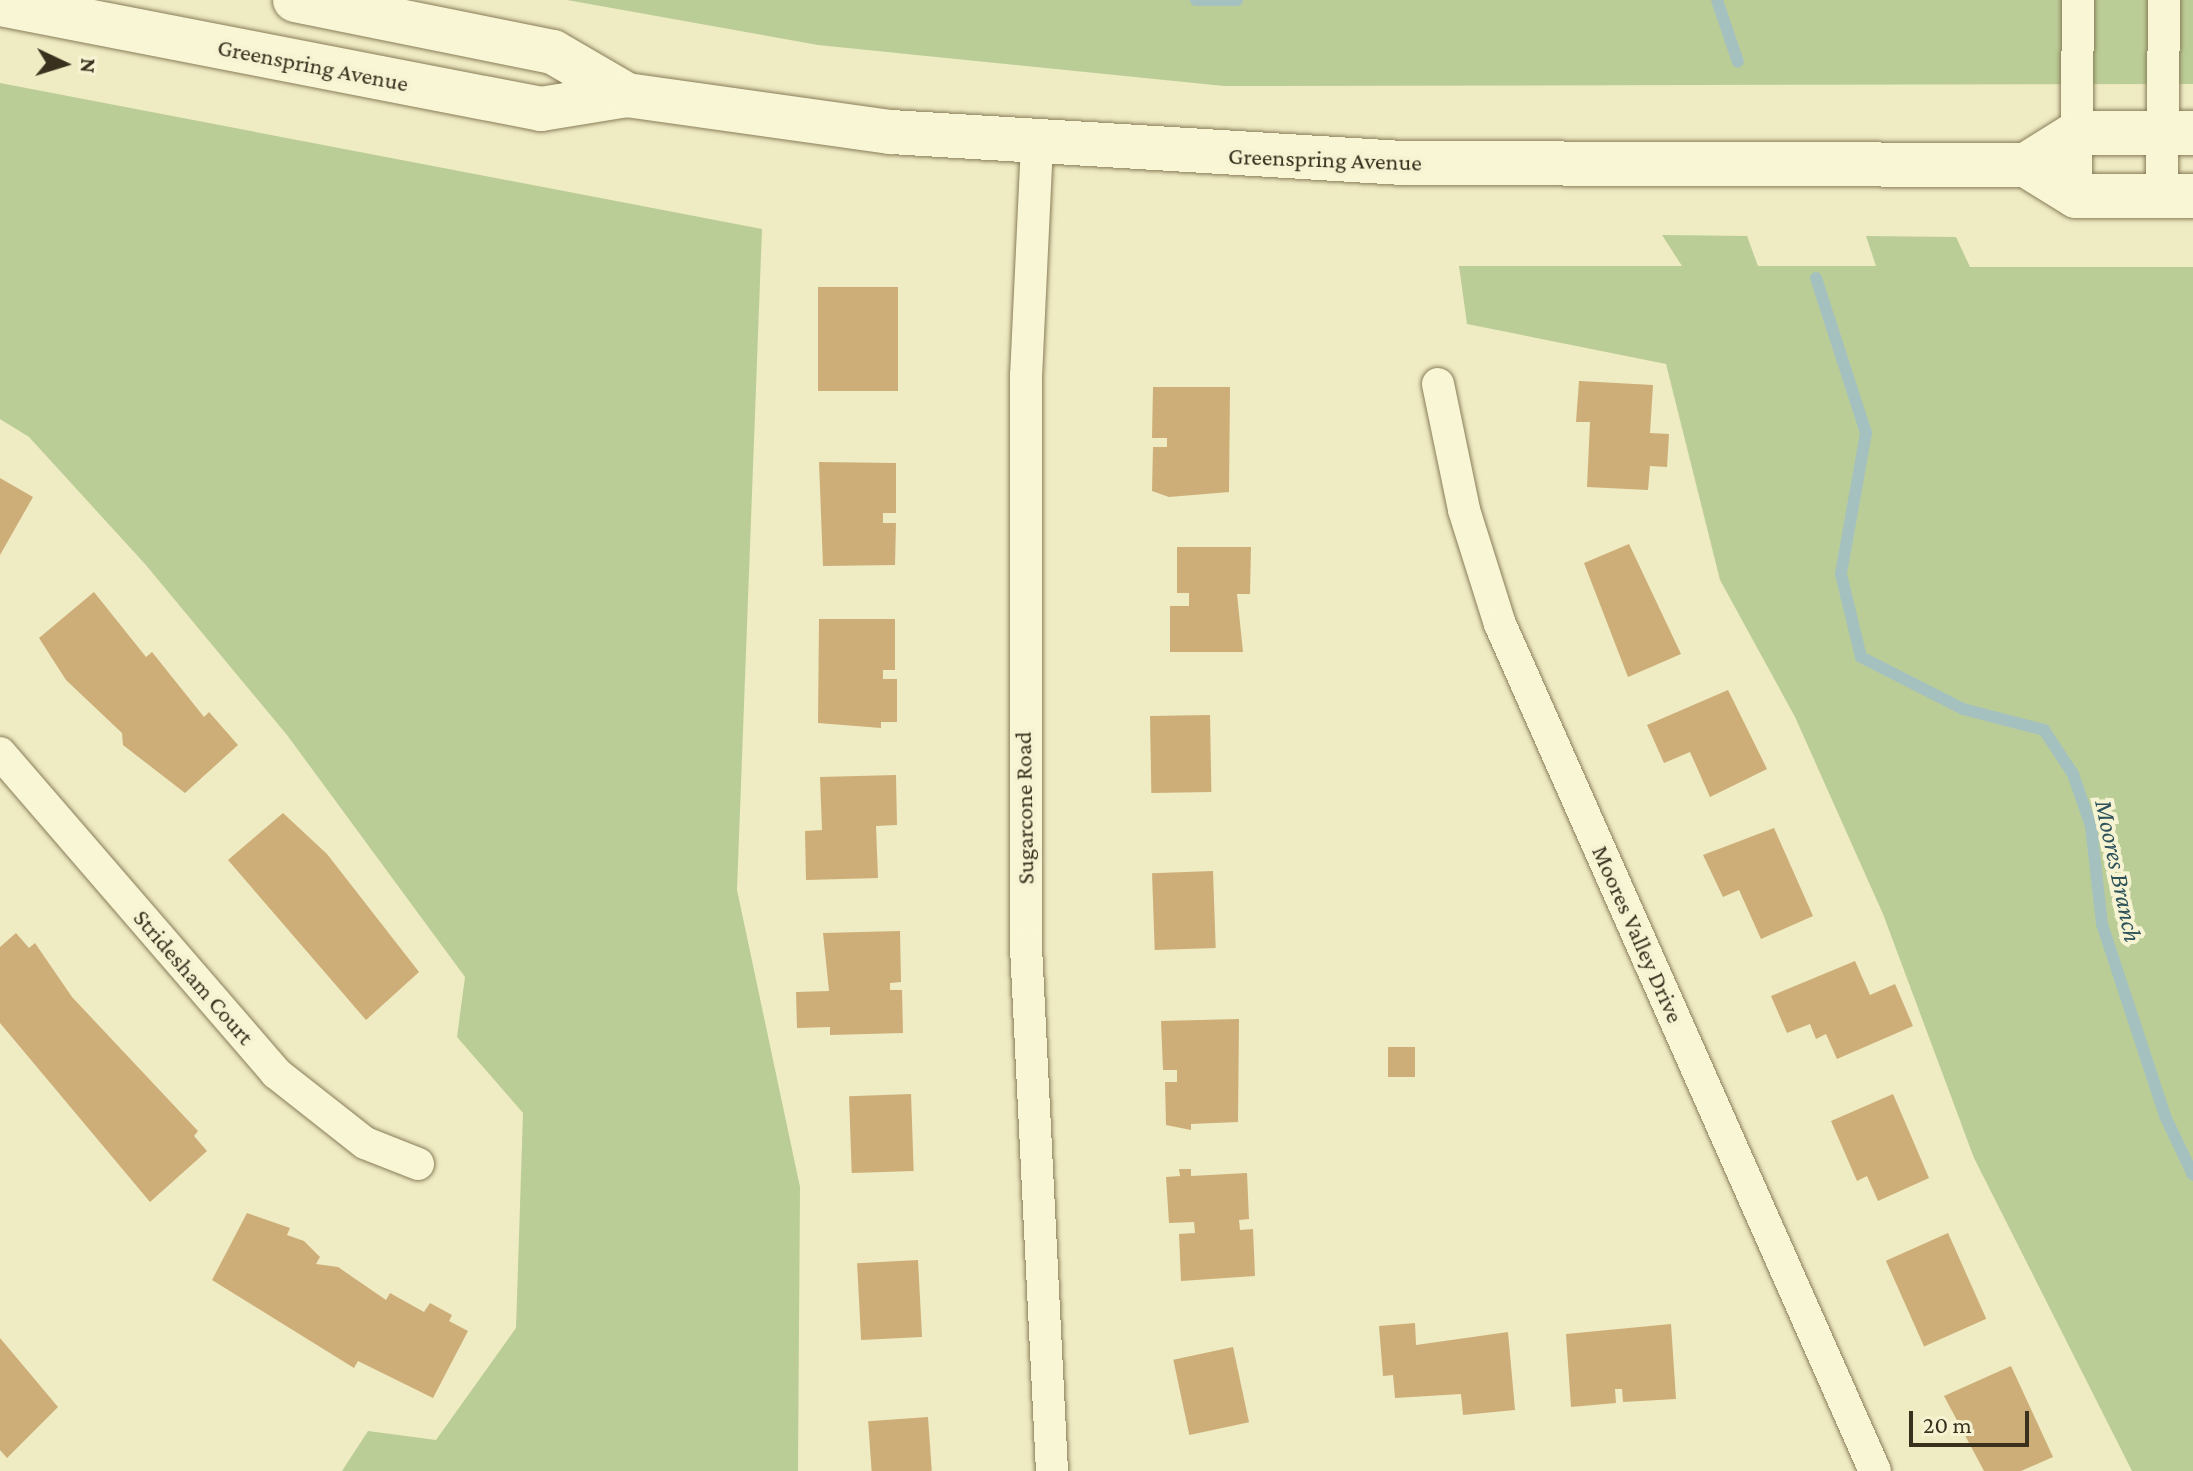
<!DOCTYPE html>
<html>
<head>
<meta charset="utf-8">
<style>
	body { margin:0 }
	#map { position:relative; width:2193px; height:1471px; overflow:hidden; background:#efebc3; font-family:"Crimson Pro",serif }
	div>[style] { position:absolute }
	.green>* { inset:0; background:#bbcd97 }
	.stream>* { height:12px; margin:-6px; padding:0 6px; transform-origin:6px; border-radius:6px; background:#a5c1bf }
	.building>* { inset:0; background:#cdae78; transform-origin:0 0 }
	.roads { filter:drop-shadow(0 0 2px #897d59) drop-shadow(0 0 2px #897d59) }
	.street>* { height:32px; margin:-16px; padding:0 16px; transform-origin:16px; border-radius:16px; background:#f9f6d6 }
	.secondary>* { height:44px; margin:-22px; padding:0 22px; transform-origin:22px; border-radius:22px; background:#f9f6d6 }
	span { translate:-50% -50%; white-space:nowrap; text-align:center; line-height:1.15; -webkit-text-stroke:8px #f6f3d3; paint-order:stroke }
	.street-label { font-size:24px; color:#39311e }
	.water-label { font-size:26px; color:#2d5259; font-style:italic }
	.north { position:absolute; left:24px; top:24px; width:80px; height:80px; -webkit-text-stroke:6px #f6f3d3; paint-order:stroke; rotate:94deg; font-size:22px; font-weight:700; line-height:32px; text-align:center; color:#39311e }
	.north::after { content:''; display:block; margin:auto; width:28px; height:36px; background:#39311e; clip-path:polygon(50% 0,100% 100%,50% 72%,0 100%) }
	.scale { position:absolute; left:1909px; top:1411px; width:120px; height:36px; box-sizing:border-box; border:4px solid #39311e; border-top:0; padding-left:10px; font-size:24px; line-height:28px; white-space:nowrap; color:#39311e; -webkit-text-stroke:6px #f6f3d3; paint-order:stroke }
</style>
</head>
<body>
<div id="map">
	<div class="green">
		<div style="clip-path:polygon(567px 0,2193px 0,2193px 84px,1224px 86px,818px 45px)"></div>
		<div style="clip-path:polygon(0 83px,762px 229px,737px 890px,800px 1187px,798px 1471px,342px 1471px,368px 1431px,436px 1440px,516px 1328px,523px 1113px,457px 1037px,465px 977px,287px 735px,145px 564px,29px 437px,0 419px)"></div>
		<div style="clip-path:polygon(1662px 235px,1747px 236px,1758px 266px,1876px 266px,1866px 236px,1956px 237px,1970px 267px,2193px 267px,2193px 1471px,2132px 1471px,1974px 1158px,1883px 914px,1795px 717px,1720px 580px,1666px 364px,1467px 324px,1459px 266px,1682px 266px)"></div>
	</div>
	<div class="stream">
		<div style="left:1196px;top:0;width:41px"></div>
		<div style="left:1717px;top:0;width:65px;rotate:71.3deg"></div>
		<div style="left:1816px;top:278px;width:163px;rotate:72.1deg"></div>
		<div style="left:1866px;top:433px;width:143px;rotate:100.1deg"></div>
		<div style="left:1841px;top:574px;width:85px;rotate:76.5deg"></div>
		<div style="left:1861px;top:657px;width:114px;rotate:27deg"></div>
		<div style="left:1963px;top:709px;width:84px;rotate:14.5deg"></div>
		<div style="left:2044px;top:730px;width:53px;rotate:56.6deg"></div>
		<div style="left:2073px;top:774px;width:55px;rotate:70.9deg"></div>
		<div style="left:2091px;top:826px;width:99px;rotate:83.6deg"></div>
		<div style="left:2102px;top:924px;width:202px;rotate:71.8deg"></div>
		<div style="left:2165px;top:1116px;width:65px;rotate:64.6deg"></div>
	</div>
	<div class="building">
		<div style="left:818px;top:287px;width:80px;height:104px"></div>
		<div style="clip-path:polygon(1579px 381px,1653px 385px,1650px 433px,1669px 434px,1667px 467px,1650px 466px,1648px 490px,1587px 487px,1590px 422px,1576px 422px)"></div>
		<div style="clip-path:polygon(1153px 387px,1230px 387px,1229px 492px,1169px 497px,1152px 491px,1153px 447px,1167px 447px,1167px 438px,1152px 438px)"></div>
		<div style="clip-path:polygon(819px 462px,896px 463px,896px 513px,883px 513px,883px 523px,896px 523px,895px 565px,823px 566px)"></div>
		<div style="clip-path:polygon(0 478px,33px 497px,0 555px)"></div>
		<div style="clip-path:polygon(1629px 544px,1681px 654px,1628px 677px,1584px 563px)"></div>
		<div style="clip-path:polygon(1177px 547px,1251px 547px,1250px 594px,1237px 594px,1243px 652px,1170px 652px,1170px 606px,1189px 606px,1189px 593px,1177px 593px)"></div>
		<div style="clip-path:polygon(94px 592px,146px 657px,152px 652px,204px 717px,209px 712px,238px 745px,185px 793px,123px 745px,122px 733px,66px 680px,39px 638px)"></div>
		<div style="clip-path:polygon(819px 619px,895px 619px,895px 670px,883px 670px,883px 679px,897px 679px,897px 722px,881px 722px,881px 728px,818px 723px)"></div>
		<div style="clip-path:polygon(1728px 690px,1767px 769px,1710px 797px,1690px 752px,1664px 763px,1647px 725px)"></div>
		<div style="left:1210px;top:715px;width:77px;height:60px;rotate:89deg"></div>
		<div style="clip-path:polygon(896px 775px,897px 825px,876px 826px,878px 878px,806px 880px,805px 831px,822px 830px,820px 777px)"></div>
		<div style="clip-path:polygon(283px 813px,327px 854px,419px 972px,366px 1020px,228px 860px)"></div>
		<div style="clip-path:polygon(1774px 828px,1813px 916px,1761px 939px,1739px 890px,1723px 897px,1703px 855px)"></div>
		<div style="left:1213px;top:871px;width:77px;height:61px;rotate:88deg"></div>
		<div style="clip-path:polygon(900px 931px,901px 982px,890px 983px,890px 990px,902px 990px,903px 1033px,830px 1035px,830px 1027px,797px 1028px,796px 992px,829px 991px,823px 933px)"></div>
		<div style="clip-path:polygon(16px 933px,29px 948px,35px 943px,72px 997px,198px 1131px,194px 1136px,207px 1151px,150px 1202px,0 1023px,0 947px)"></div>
		<div style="clip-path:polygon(1855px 961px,1870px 995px,1895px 984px,1913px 1026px,1837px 1059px,1826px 1034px,1816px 1039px,1810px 1024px,1787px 1033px,1771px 996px)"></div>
		<div style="clip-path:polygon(1239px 1019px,1238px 1122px,1191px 1124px,1191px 1130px,1166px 1125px,1165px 1082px,1177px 1082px,1177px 1070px,1163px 1070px,1161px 1021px)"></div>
		<div style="left:1388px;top:1047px;width:27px;height:30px"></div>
		<div style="left:911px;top:1094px;width:77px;height:62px;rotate:88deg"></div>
		<div style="clip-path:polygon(1893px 1094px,1929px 1178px,1878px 1201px,1867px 1176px,1857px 1181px,1831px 1121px)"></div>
		<div style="clip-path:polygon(1179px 1169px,1191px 1169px,1191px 1176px,1247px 1173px,1249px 1219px,1239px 1220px,1240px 1230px,1253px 1229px,1255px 1276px,1181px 1281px,1179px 1234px,1195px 1233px,1194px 1222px,1169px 1223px,1166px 1177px,1180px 1176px)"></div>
		<div style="clip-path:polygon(247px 1213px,290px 1228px,287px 1235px,304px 1241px,320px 1257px,316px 1264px,338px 1267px,386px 1300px,390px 1293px,424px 1312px,430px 1303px,452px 1315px,449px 1321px,468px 1331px,433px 1398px,358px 1361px,354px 1368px,212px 1280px)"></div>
		<div style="left:1948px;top:1233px;width:94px;height:68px;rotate:66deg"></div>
		<div style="left:918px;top:1260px;width:77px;height:61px;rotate:87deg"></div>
		<div style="clip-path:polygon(1415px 1323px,1416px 1345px,1508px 1332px,1515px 1410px,1463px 1415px,1461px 1394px,1395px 1398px,1393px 1375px,1383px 1376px,1379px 1326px)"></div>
		<div style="clip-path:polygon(1671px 1324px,1676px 1399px,1623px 1402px,1622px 1389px,1615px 1389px,1616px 1403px,1571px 1407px,1566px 1334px)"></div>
		<div style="clip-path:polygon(0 1338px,58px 1407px,7px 1458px,0 1450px)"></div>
		<div style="left:1233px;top:1347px;width:77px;height:61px;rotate:78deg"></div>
		<div style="clip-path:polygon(2011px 1366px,2053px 1457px,2021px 1471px,1984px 1471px,1944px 1396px)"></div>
		<div style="left:928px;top:1417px;width:54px;height:60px;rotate:86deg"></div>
	</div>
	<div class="roads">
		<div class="street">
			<div style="left:1037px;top:144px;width:231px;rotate:92.7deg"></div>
			<div style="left:1026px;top:375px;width:572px;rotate:90deg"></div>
			<div style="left:1026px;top:947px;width:525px;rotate:87.16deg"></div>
			<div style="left:2076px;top:196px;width:196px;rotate:-89.4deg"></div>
			<div style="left:2162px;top:196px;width:196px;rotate:-89.4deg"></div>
			<div style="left:1438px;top:384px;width:129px;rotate:78.3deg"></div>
			<div style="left:1464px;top:510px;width:120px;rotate:72.5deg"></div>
			<div style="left:1500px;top:624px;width:926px;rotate:66.12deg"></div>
			<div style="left:0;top:753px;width:423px;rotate:49.2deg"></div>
			<div style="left:276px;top:1073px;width:113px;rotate:38.2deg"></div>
			<div style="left:365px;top:1143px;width:57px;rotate:21.6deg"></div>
		</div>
		<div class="secondary">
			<div style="left:295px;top:0;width:263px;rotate:11.4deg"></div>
			<div style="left:553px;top:52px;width:86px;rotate:30.2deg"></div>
			<div style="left:0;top:4px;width:551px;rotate:10.98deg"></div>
			<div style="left:541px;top:109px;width:87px;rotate:-9.2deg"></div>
			<div style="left:627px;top:95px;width:267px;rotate:8deg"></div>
			<div style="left:891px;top:132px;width:512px;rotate:3.47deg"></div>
			<div style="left:1402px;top:163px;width:624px;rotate:0.18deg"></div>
			<div style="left:2026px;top:165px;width:59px;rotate:31.8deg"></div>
			<div style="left:2076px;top:196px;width:117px"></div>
			<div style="left:2026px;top:165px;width:60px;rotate:-32.1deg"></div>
			<div style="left:2077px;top:133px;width:116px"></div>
		</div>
	</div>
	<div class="street-label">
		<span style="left:313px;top:65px;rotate:11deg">Greenspring Avenue</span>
		<span style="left:1325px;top:159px;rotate:2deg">Greenspring Avenue</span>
		<span style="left:1024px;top:808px;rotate:-91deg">Sugarcone Road</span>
		<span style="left:1638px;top:934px;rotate:66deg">Moores Valley Drive</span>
		<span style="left:194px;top:977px;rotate:49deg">Stridesham Court</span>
	</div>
	<div class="water-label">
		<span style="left:2118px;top:871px;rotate:78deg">Moores Branch</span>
	</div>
	<div class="north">N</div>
	<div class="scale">20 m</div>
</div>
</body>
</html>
